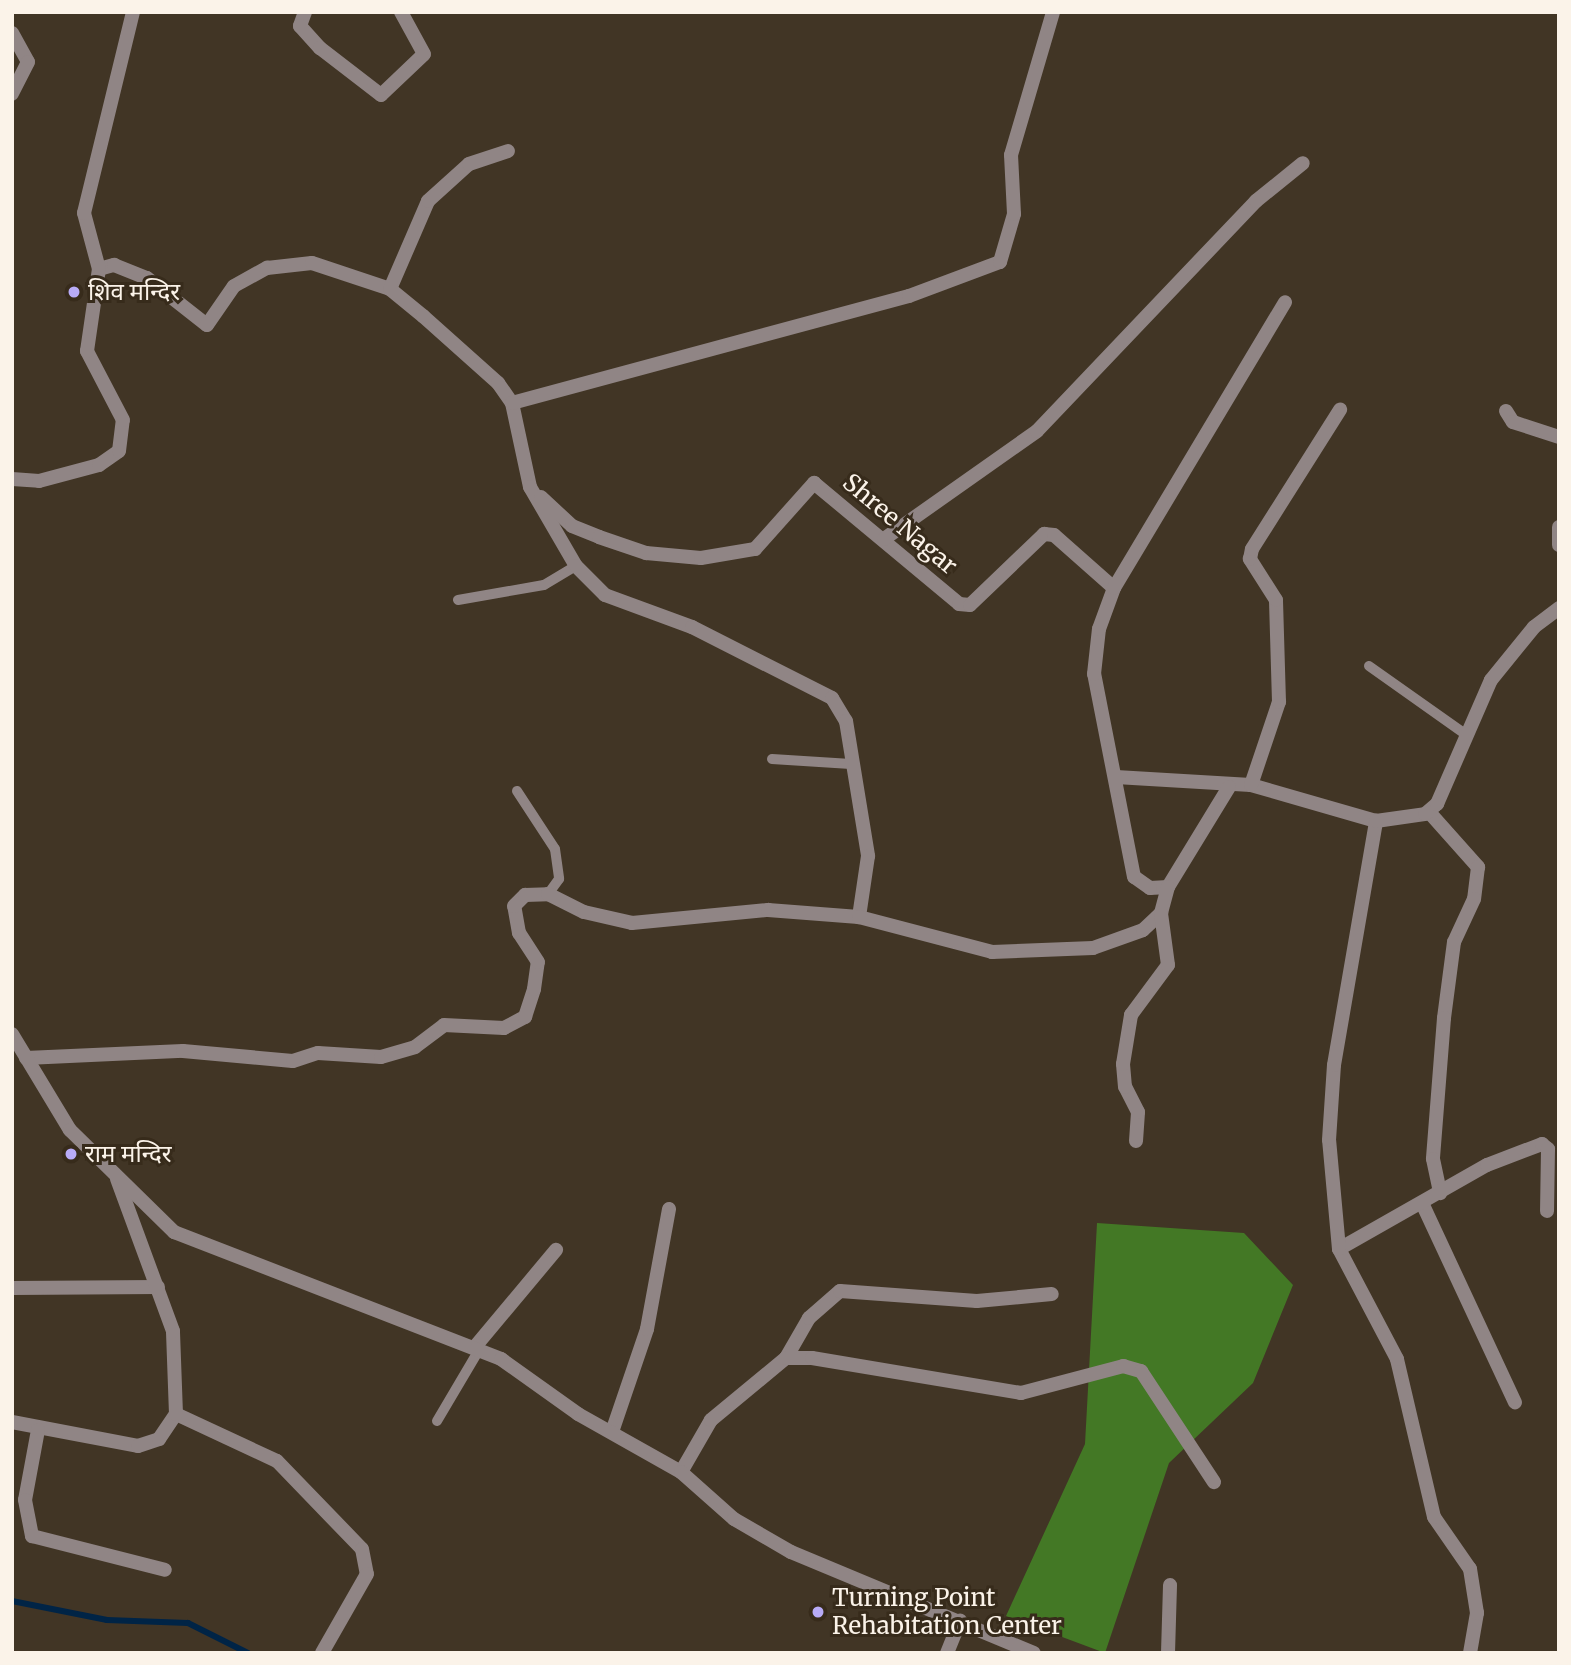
<!DOCTYPE html>
<html>
<head>
<meta charset="utf-8">
<style>
	body { margin:0 }
	#map { position:relative; width:1571px; height:1665px; overflow:hidden; background:#413525; font-family:Merriweather,"Noto Sans Devanagari",serif }
	div>[style] { position:absolute }
	.forest>* { inset:0; background:#437825 }
	.stream>* { height:6px; margin:-3px; padding:0 3px; transform-origin:3px; border-radius:3px; background:#002446 }
	.service>* { height:10px; margin:-5px; padding:0 5px; transform-origin:5px; border-radius:5px; background:#908585 }
	.minor>* { height:14px; margin:-7px; padding:0 7px; transform-origin:7px; border-radius:7px; background:#908585 }
	.tertiary>* { height:14px; margin:-7px; padding:0 7px; transform-origin:7px; border-radius:7px; background:#908585 }
	.dots>* { width:19px; height:19px; translate:-50% -50%; box-sizing:border-box; border:4px solid #372b1b; border-radius:50% }
	span { translate:-50% -50%; white-space:nowrap; text-align:center; line-height:1.15; -webkit-text-stroke:6px #372b1b; paint-order:stroke }
	.poi-label { font-size:24px; color:#fbf3e9 }
	.left { translate:0 -50%; text-align:left }
	.street-label { font-size:24px; color:#fbf3e9 }
	.frame { position:absolute; inset:0; border:14px solid #fbf3e9; pointer-events:none }
</style>
</head>
<body>
<div id="map">
	<div class="forest">
		<div style="clip-path:polygon(1097px 1223px,1244px 1233px,1293px 1285px,1253px 1383px,1169px 1463px,1105px 1653px,1006px 1616px,1085px 1444px)"></div>
	</div>
	<div class="stream">
		<div style="left:12px;top:1601px;width:97px;rotate:11.3deg"></div>
		<div style="left:107px;top:1620px;width:81px;rotate:2.1deg"></div>
		<div style="left:188px;top:1623px;width:67px;rotate:26.6deg"></div>
	</div>
	<div class="service">
		<div style="left:458px;top:600px;width:87px;rotate:-9.9deg"></div>
		<div style="left:544px;top:585px;width:37px;rotate:-31deg"></div>
		<div style="left:1369px;top:666px;width:118px;rotate:35.3deg"></div>
		<div style="left:772px;top:759px;width:79px;rotate:3.6deg"></div>
		<div style="left:517px;top:791px;width:69px;rotate:56.8deg"></div>
		<div style="left:555px;top:849px;width:30px;rotate:82deg"></div>
		<div style="left:559px;top:879px;width:19px;rotate:126deg"></div>
		<div style="left:437px;top:1421px;width:82px;rotate:-59.4deg"></div>
	</div>
	<div class="minor">
		<div style="left:305px;top:12px;width:15px;rotate:110deg"></div>
		<div style="left:300px;top:26px;width:30px;rotate:48deg"></div>
		<div style="left:320px;top:48px;width:77px;rotate:37.6deg"></div>
		<div style="left:381px;top:95px;width:59px;rotate:-43.6deg"></div>
		<div style="left:424px;top:54px;width:48px;rotate:-118.7deg"></div>
		<div style="left:12px;top:33px;width:33px;rotate:61deg"></div>
		<div style="left:28px;top:62px;width:36px;rotate:117deg"></div>
		<div style="left:99px;top:269px;width:16px;rotate:-15deg"></div>
		<div style="left:114px;top:265px;width:35px;rotate:22deg"></div>
		<div style="left:147px;top:278px;width:76px;rotate:38.1deg"></div>
		<div style="left:207px;top:325px;width:47px;rotate:-55.3deg"></div>
		<div style="left:234px;top:286px;width:38px;rotate:-29deg"></div>
		<div style="left:267px;top:268px;width:45px;rotate:-6.3deg"></div>
		<div style="left:312px;top:263px;width:82px;rotate:18.4deg"></div>
		<div style="left:390px;top:289px;width:43px;rotate:39.3deg"></div>
		<div style="left:423px;top:316px;width:101px;rotate:41.8deg"></div>
		<div style="left:498px;top:383px;width:24px;rotate:55deg"></div>
		<div style="left:512px;top:403px;width:86px;rotate:77.9deg"></div>
		<div style="left:530px;top:487px;width:91px;rotate:59.8deg"></div>
		<div style="left:576px;top:566px;width:41px;rotate:45deg"></div>
		<div style="left:605px;top:595px;width:93px;rotate:20.2deg"></div>
		<div style="left:692px;top:627px;width:157px;rotate:26.9deg"></div>
		<div style="left:832px;top:698px;width:27px;rotate:59deg"></div>
		<div style="left:846px;top:721px;width:137px;rotate:80.7deg"></div>
		<div style="left:868px;top:856px;width:62px;rotate:98.4deg"></div>
		<div style="left:390px;top:289px;width:96px;rotate:-66.6deg"></div>
		<div style="left:428px;top:201px;width:55px;rotate:-42.1deg"></div>
		<div style="left:469px;top:164px;width:41px;rotate:-18.4deg"></div>
		<div style="left:512px;top:403px;width:411px;rotate:-15.1deg"></div>
		<div style="left:909px;top:296px;width:97px;rotate:-20.5deg"></div>
		<div style="left:1000px;top:262px;width:50px;rotate:-73.7deg"></div>
		<div style="left:1014px;top:214px;width:59px;rotate:-92.9deg"></div>
		<div style="left:1011px;top:155px;width:149px;rotate:-73.6deg"></div>
		<div style="left:1506px;top:411px;width:13px;rotate:58deg"></div>
		<div style="left:1513px;top:422px;width:48px;rotate:18.1deg"></div>
		<div style="left:12px;top:479px;width:27px;rotate:4deg"></div>
		<div style="left:39px;top:481px;width:62px;rotate:-14.9deg"></div>
		<div style="left:99px;top:465px;width:24px;rotate:-35deg"></div>
		<div style="left:119px;top:451px;width:31px;rotate:-83deg"></div>
		<div style="left:123px;top:420px;width:78px;rotate:-117.6deg"></div>
		<div style="left:87px;top:351px;width:83px;rotate:-81.7deg"></div>
		<div style="left:99px;top:269px;width:58px;rotate:-105deg"></div>
		<div style="left:84px;top:213px;width:207px;rotate:-76.3deg"></div>
		<div style="left:541px;top:497px;width:42px;rotate:43.1deg"></div>
		<div style="left:572px;top:526px;width:29px;rotate:22deg"></div>
		<div style="left:599px;top:537px;width:50px;rotate:18.8deg"></div>
		<div style="left:646px;top:553px;width:55px;rotate:5.2deg"></div>
		<div style="left:701px;top:558px;width:55px;rotate:-9.5deg"></div>
		<div style="left:755px;top:549px;width:89px;rotate:-48.2deg"></div>
		<div style="left:814px;top:483px;width:189px;rotate:39.8deg"></div>
		<div style="left:959px;top:604px;width:11px;rotate:5deg"></div>
		<div style="left:970px;top:605px;width:103px;rotate:-43.8deg"></div>
		<div style="left:1044px;top:534px;width:10px;rotate:6deg"></div>
		<div style="left:1054px;top:535px;width:80px;rotate:41.5deg"></div>
		<div style="left:1559px;top:527px;width:18px;rotate:90deg"></div>
		<div style="left:884px;top:539px;width:187px;rotate:-35.2deg"></div>
		<div style="left:1037px;top:431px;width:318px;rotate:-46.4deg"></div>
		<div style="left:1256px;top:201px;width:60px;rotate:-39deg"></div>
		<div style="left:1116px;top:777px;width:135px;rotate:3.4deg"></div>
		<div style="left:1251px;top:785px;width:130px;rotate:16.1deg"></div>
		<div style="left:1251px;top:785px;width:88px;rotate:-71.4deg"></div>
		<div style="left:1279px;top:702px;width:102px;rotate:-91.7deg"></div>
		<div style="left:1276px;top:600px;width:49px;rotate:-122.4deg"></div>
		<div style="left:1250px;top:559px;width:10px;rotate:-79deg"></div>
		<div style="left:1252px;top:549px;width:165px;rotate:-57.7deg"></div>
		<div style="left:1229px;top:787px;width:117px;rotate:121.4deg"></div>
		<div style="left:1168px;top:887px;width:18px;rotate:177deg"></div>
		<div style="left:1150px;top:888px;width:19px;rotate:-145deg"></div>
		<div style="left:1134px;top:877px;width:207px;rotate:-101.1deg"></div>
		<div style="left:1094px;top:674px;width:45px;rotate:-83.7deg"></div>
		<div style="left:1099px;top:629px;width:44px;rotate:-69.9deg"></div>
		<div style="left:1114px;top:588px;width:333px;rotate:-59.1deg"></div>
		<div style="left:1429px;top:812px;width:74px;rotate:48.3deg"></div>
		<div style="left:1478px;top:867px;width:32px;rotate:97deg"></div>
		<div style="left:1474px;top:899px;width:47px;rotate:114.9deg"></div>
		<div style="left:1454px;top:942px;width:77px;rotate:97.5deg"></div>
		<div style="left:1444px;top:1018px;width:141px;rotate:94.5deg"></div>
		<div style="left:1433px;top:1159px;width:35px;rotate:78deg"></div>
		<div style="left:26px;top:1058px;width:157px;rotate:-2.6deg"></div>
		<div style="left:183px;top:1051px;width:110px;rotate:5.2deg"></div>
		<div style="left:293px;top:1061px;width:26px;rotate:-18deg"></div>
		<div style="left:318px;top:1053px;width:63px;rotate:3.6deg"></div>
		<div style="left:381px;top:1057px;width:35px;rotate:-16deg"></div>
		<div style="left:415px;top:1047px;width:36px;rotate:-37deg"></div>
		<div style="left:444px;top:1025px;width:60px;rotate:2.9deg"></div>
		<div style="left:504px;top:1028px;width:24px;rotate:-28deg"></div>
		<div style="left:525px;top:1017px;width:29px;rotate:-72deg"></div>
		<div style="left:534px;top:989px;width:27px;rotate:-82deg"></div>
		<div style="left:538px;top:962px;width:35px;rotate:-123deg"></div>
		<div style="left:519px;top:933px;width:27px;rotate:-100deg"></div>
		<div style="left:514px;top:906px;width:16px;rotate:-45deg"></div>
		<div style="left:525px;top:895px;width:23px;rotate:-2deg"></div>
		<div style="left:548px;top:894px;width:40px;rotate:26.6deg"></div>
		<div style="left:584px;top:912px;width:49px;rotate:12.9deg"></div>
		<div style="left:632px;top:923px;width:137px;rotate:-5.5deg"></div>
		<div style="left:768px;top:910px;width:91px;rotate:4.4deg"></div>
		<div style="left:859px;top:917px;width:138px;rotate:14.7deg"></div>
		<div style="left:992px;top:952px;width:101px;rotate:-2.3deg"></div>
		<div style="left:1093px;top:948px;width:53px;rotate:-19.8deg"></div>
		<div style="left:1143px;top:930px;width:25px;rotate:-43deg"></div>
		<div style="left:1161px;top:913px;width:27px;rotate:-75deg"></div>
		<div style="left:1136px;top:1141px;width:29px;rotate:-86deg"></div>
		<div style="left:1138px;top:1112px;width:28px;rotate:-117deg"></div>
		<div style="left:1125px;top:1087px;width:23px;rotate:-95deg"></div>
		<div style="left:1123px;top:1064px;width:50px;rotate:-80.7deg"></div>
		<div style="left:1131px;top:1015px;width:62px;rotate:-53.5deg"></div>
		<div style="left:1168px;top:965px;width:52px;rotate:-97.7deg"></div>
		<div style="left:1422px;top:1203px;width:220px;rotate:65deg"></div>
		<div style="left:1339px;top:1249px;width:170px;rotate:-29.6deg"></div>
		<div style="left:1487px;top:1165px;width:59px;rotate:-20.9deg"></div>
		<div style="left:1542px;top:1144px;width:8px;rotate:40deg"></div>
		<div style="left:1548px;top:1149px;width:62px;rotate:90.9deg"></div>
		<div style="left:12px;top:1288px;width:146px;rotate:-0.4deg"></div>
		<div style="left:474px;top:1348px;width:128px;rotate:-50.1deg"></div>
		<div style="left:786px;top:1358px;width:46px;rotate:-60.1deg"></div>
		<div style="left:809px;top:1318px;width:41px;rotate:-41.1deg"></div>
		<div style="left:840px;top:1291px;width:137px;rotate:4.2deg"></div>
		<div style="left:977px;top:1301px;width:75px;rotate:-5.3deg"></div>
		<div style="left:176px;top:1414px;width:111px;rotate:25deg"></div>
		<div style="left:277px;top:1461px;width:122px;rotate:46deg"></div>
		<div style="left:362px;top:1549px;width:25px;rotate:79deg"></div>
		<div style="left:367px;top:1574px;width:91px;rotate:119.7deg"></div>
		<div style="left:12px;top:1422px;width:128px;rotate:10.8deg"></div>
		<div style="left:138px;top:1446px;width:22px;rotate:-18deg"></div>
		<div style="left:159px;top:1439px;width:30px;rotate:-56deg"></div>
		<div style="left:176px;top:1414px;width:83px;rotate:-92.1deg"></div>
		<div style="left:173px;top:1331px;width:162px;rotate:-110.2deg"></div>
		<div style="left:613px;top:1429px;width:106px;rotate:-71.2deg"></div>
		<div style="left:647px;top:1329px;width:122px;rotate:-79.6deg"></div>
		<div style="left:38px;top:1430px;width:71px;rotate:100.5deg"></div>
		<div style="left:25px;top:1500px;width:37px;rotate:79deg"></div>
		<div style="left:32px;top:1536px;width:137px;rotate:14.3deg"></div>
		<div style="left:681px;top:1472px;width:60px;rotate:-60deg"></div>
		<div style="left:711px;top:1420px;width:97px;rotate:-39.6deg"></div>
		<div style="left:786px;top:1358px;width:26px"></div>
		<div style="left:812px;top:1358px;width:212px;rotate:9.5deg"></div>
		<div style="left:1021px;top:1393px;width:106px;rotate:-14.8deg"></div>
		<div style="left:1123px;top:1366px;width:19px;rotate:16deg"></div>
		<div style="left:1141px;top:1371px;width:133px;rotate:56.7deg"></div>
		<div style="left:947px;top:1653px;width:35px;rotate:-68deg"></div>
		<div style="left:1168px;top:1653px;width:68px;rotate:-88.3deg"></div>
	</div>
	<div class="tertiary">
		<div style="left:12px;top:1034px;width:112px;rotate:58.9deg"></div>
		<div style="left:70px;top:1130px;width:146px;rotate:44.4deg"></div>
		<div style="left:174px;top:1232px;width:351px;rotate:21.2deg"></div>
		<div style="left:501px;top:1359px;width:95px;rotate:35.5deg"></div>
		<div style="left:578px;top:1414px;width:118px;rotate:29.4deg"></div>
		<div style="left:681px;top:1472px;width:71px;rotate:41.6deg"></div>
		<div style="left:734px;top:1519px;width:66px;rotate:30.1deg"></div>
		<div style="left:791px;top:1552px;width:263px;rotate:22.6deg"></div>
		<div style="left:1470px;top:1653px;width:41px;rotate:-80.1deg"></div>
		<div style="left:1477px;top:1613px;width:45px;rotate:-99deg"></div>
		<div style="left:1470px;top:1569px;width:63px;rotate:-124.7deg"></div>
		<div style="left:1434px;top:1517px;width:162px;rotate:-103.2deg"></div>
		<div style="left:1397px;top:1359px;width:124px;rotate:-117.8deg"></div>
		<div style="left:1339px;top:1249px;width:109px;rotate:-95.2deg"></div>
		<div style="left:1329px;top:1140px;width:75px;rotate:-86.2deg"></div>
		<div style="left:1334px;top:1065px;width:248px;rotate:-80.2deg"></div>
		<div style="left:1376px;top:821px;width:49px;rotate:-8.1deg"></div>
		<div style="left:1425px;top:814px;width:16px;rotate:-40deg"></div>
		<div style="left:1437px;top:804px;width:135px;rotate:-66.5deg"></div>
		<div style="left:1491px;top:680px;width:68px;rotate:-50.9deg"></div>
		<div style="left:1534px;top:627px;width:31px;rotate:-37deg"></div>
	</div>
	<div class="dots">
		<div style="left:74px;top:292px;background:#b8abf7"></div>
		<div style="left:71px;top:1154px;background:#b8abf7"></div>
		<div style="left:818px;top:1612px;background:#b8abf7"></div>
	</div>
	<div class="poi-label">
		<span class="left" style="left:88px;top:292px">शिव मन्दिर</span>
		<span class="left" style="left:85px;top:1154px">राम मन्दिर</span>
		<span class="left" style="left:832px;top:1612px">Turning Point<br>Rehabitation Center</span>
	</div>
	<div class="street-label">
		<span style="left:900px;top:524px;rotate:40deg">Shree Nagar</span>
	</div>
	<div class="frame"></div>
</div>
</body>
</html>
